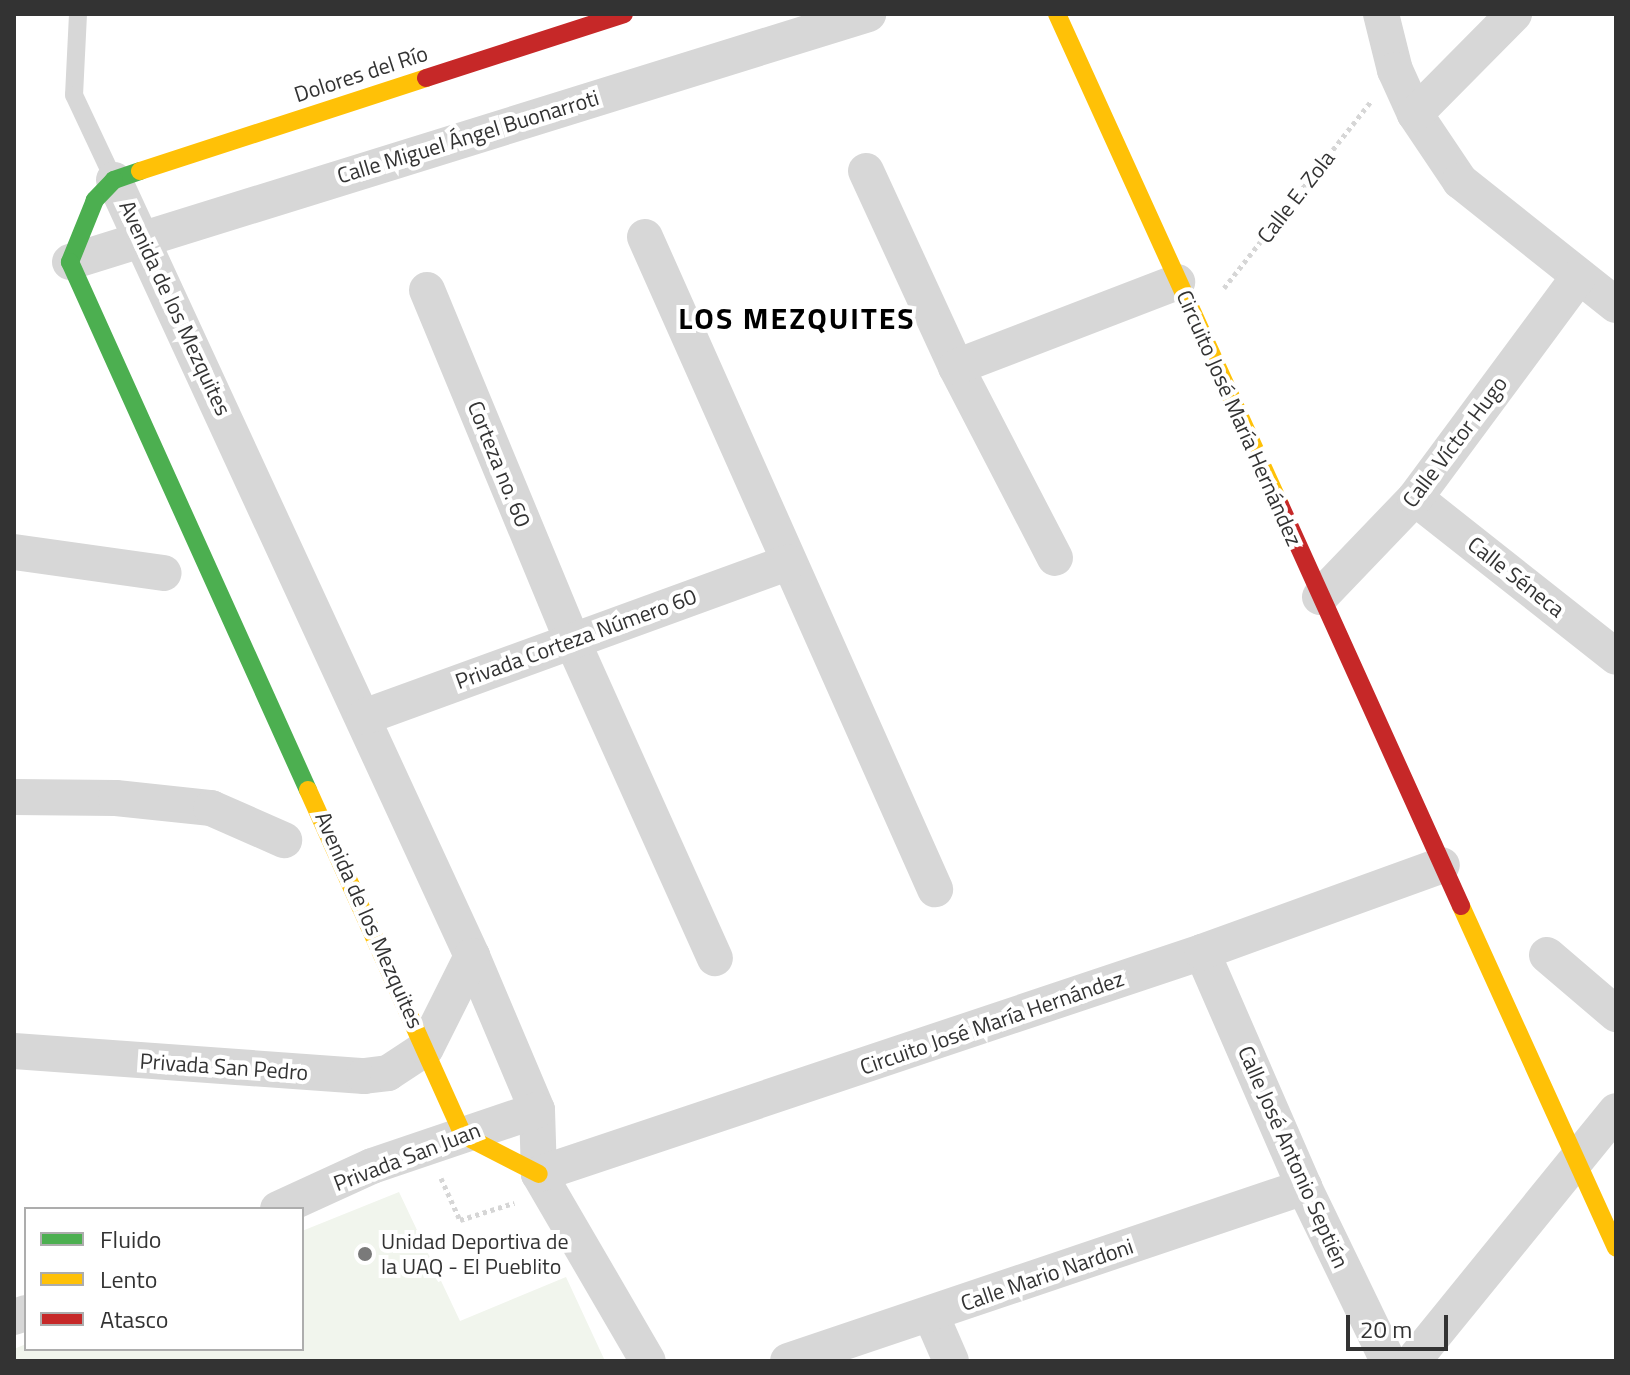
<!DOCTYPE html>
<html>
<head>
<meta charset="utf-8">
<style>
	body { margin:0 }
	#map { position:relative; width:1630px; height:1375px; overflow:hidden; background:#fff; font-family:"Titillium Web",sans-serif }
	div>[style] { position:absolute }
	.green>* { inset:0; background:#f1f5ed }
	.path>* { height:5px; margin-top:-2.5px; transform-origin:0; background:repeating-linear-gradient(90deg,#d6d6d6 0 4px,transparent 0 8px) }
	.lane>* { height:18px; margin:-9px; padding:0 9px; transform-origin:9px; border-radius:9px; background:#d7d7d7 }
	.street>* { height:36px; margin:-18px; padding:0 18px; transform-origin:18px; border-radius:18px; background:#d7d7d7 }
	.fast>* { height:18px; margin:-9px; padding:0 9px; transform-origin:9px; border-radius:9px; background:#4caf50 }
	.slow>* { height:18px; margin:-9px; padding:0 9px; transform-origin:9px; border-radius:9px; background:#ffc107 }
	.jam>* { height:18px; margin:-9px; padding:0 9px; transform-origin:9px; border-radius:9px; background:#c62828 }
	.dots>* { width:22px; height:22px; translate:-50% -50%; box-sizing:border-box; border:4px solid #fff; border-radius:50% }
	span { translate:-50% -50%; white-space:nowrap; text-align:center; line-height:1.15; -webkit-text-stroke:8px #fff; paint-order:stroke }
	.street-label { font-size:22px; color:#333 }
	.poi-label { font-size:22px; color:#333 }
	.left { translate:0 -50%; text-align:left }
	.district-label { font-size:30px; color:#000; font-weight:700; letter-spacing:2px }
	.frame { position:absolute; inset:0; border:16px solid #333; pointer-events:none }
	.legend { position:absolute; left:24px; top:1207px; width:280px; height:144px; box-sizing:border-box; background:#fff; border:2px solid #adadad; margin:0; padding:10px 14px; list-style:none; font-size:24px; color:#333 }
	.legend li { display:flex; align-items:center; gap:16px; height:40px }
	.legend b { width:40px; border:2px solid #adadad }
	.scale { position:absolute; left:1346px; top:1315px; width:102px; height:36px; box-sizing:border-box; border:4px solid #333; border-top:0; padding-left:10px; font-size:24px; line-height:28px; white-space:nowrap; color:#333; -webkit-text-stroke:6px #fff; paint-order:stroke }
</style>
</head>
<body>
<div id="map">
	<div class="green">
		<div style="clip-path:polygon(399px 1192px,460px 1321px,566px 1277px,605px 1361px,14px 1361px,14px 1349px,26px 1344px,26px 1349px,302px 1349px,302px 1231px)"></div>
	</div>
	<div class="path">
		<div style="left:1224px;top:288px;width:238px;rotate:-51.8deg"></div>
		<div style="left:441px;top:1178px;width:46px;rotate:65.7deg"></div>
		<div style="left:460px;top:1220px;width:57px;rotate:-17.5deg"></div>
	</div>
	<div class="lane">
		<div style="left:78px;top:14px;width:81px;rotate:92.8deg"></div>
		<div style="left:74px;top:95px;width:94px;rotate:64.8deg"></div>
	</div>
	<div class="street">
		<div style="left:1381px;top:14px;width:58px;rotate:76deg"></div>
		<div style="left:1395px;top:70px;width:48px;rotate:65.6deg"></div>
		<div style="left:1415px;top:114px;width:81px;rotate:56.1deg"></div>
		<div style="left:1460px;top:181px;width:199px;rotate:38.5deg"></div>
		<div style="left:1415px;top:114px;width:141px;rotate:-45.3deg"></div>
		<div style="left:866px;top:171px;width:216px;rotate:65.3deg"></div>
		<div style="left:956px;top:367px;width:215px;rotate:62.6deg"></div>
		<div style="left:114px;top:180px;width:855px;rotate:65.23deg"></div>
		<div style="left:472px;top:956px;width:167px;rotate:67.1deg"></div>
		<div style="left:537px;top:1110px;width:64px;rotate:88.2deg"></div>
		<div style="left:539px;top:1174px;width:216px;rotate:59.8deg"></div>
		<div style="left:645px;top:237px;width:714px;rotate:66.02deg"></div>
		<div style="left:70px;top:262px;width:836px;rotate:-17.26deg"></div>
		<div style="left:427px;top:290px;width:377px;rotate:67.5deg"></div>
		<div style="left:571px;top:638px;width:351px;rotate:65.8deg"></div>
		<div style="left:956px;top:367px;width:237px;rotate:-21deg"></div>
		<div style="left:1415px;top:498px;width:256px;rotate:38.3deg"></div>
		<div style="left:14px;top:552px;width:151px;rotate:8deg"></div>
		<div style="left:1320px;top:597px;width:137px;rotate:-46.2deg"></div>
		<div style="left:1415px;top:498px;width:276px;rotate:-53.5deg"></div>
		<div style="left:364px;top:717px;width:452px;rotate:-20deg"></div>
		<div style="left:14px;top:797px;width:102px;rotate:0.6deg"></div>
		<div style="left:116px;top:798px;width:96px;rotate:6deg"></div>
		<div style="left:211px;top:808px;width:80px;rotate:23.7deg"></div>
		<div style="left:1202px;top:952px;width:256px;rotate:66.5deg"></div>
		<div style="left:1304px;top:1187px;width:193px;rotate:64.2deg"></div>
		<div style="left:1547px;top:955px;width:91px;rotate:40.5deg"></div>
		<div style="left:14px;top:1051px;width:351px;rotate:4.1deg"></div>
		<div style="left:364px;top:1076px;width:24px;rotate:-7deg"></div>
		<div style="left:388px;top:1073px;width:45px;rotate:-33.3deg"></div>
		<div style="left:426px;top:1048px;width:103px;rotate:-63.4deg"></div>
		<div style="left:539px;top:1174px;width:699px;rotate:-18.51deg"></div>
		<div style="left:1202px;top:952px;width:255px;rotate:-19.9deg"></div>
		<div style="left:278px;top:1209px;width:103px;rotate:-24.6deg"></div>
		<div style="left:372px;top:1166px;width:174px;rotate:-18.7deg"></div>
		<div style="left:931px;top:1315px;width:50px;rotate:66.5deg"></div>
		<div style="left:14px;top:1317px;width:13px;rotate:-18deg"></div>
		<div style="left:788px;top:1361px;width:545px;rotate:-18.63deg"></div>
		<div style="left:1413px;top:1361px;width:322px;rotate:-50.9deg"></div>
	</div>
	<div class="fast">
		<div style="left:140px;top:171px;width:28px;rotate:161deg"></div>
		<div style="left:114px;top:180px;width:28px;rotate:134deg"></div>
		<div style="left:95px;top:200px;width:67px;rotate:112deg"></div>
		<div style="left:70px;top:262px;width:579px;rotate:65.74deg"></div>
	</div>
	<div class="slow">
		<div style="left:1057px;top:14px;width:539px;rotate:65.57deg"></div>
		<div style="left:140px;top:171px;width:301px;rotate:-18deg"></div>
		<div style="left:308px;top:790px;width:378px;rotate:65.8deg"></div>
		<div style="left:463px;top:1135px;width:85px;rotate:27.2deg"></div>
		<div style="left:1461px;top:906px;width:375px;rotate:65.6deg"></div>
	</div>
	<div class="jam">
		<div style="left:426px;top:78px;width:208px;rotate:-17.9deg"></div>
		<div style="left:1280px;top:505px;width:440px;rotate:65.7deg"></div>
	</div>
	<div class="dots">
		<div style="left:365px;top:1254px;background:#7a7a7a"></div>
	</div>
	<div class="street-label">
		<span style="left:361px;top:74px;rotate:-18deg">Dolores del Río</span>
		<span style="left:468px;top:137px;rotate:-17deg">Calle Miguel Ángel Buonarroti</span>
		<span style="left:1296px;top:197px;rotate:-52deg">Calle E. Zola</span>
		<span style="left:175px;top:308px;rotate:65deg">Avenida de los Mezquites</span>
		<span style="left:1239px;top:418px;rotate:66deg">Circuito José María Hernández</span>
		<span style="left:1455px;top:442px;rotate:-53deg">Calle Víctor Hugo</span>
		<span style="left:499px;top:464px;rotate:68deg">Corteza no. 60</span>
		<span style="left:1516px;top:577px;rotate:38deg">Calle Séneca</span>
		<span style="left:576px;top:639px;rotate:-20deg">Privada Corteza Número 60</span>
		<span style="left:369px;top:920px;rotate:66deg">Avenida de los Mezquites</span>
		<span style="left:992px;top:1023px;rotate:-19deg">Circuito José María Hernández</span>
		<span style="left:224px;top:1067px;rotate:4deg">Privada San Pedro</span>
		<span style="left:407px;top:1157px;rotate:-21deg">Privada San Juan</span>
		<span style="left:1293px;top:1157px;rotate:66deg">Calle José Antonio Septién</span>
		<span style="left:1047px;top:1275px;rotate:-19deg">Calle Mario Nardoni</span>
	</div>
	<div class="poi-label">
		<span class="left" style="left:381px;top:1254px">Unidad Deportiva de<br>la UAQ - El Pueblito</span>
	</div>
	<div class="district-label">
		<span style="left:797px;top:318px">LOS MEZQUITES</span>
	</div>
	<div class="frame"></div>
	<ul class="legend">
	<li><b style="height:10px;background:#4caf50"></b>Fluido</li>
	<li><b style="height:10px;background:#ffc107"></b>Lento</li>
	<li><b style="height:10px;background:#c62828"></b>Atasco</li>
	</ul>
	<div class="scale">20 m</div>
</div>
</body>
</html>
